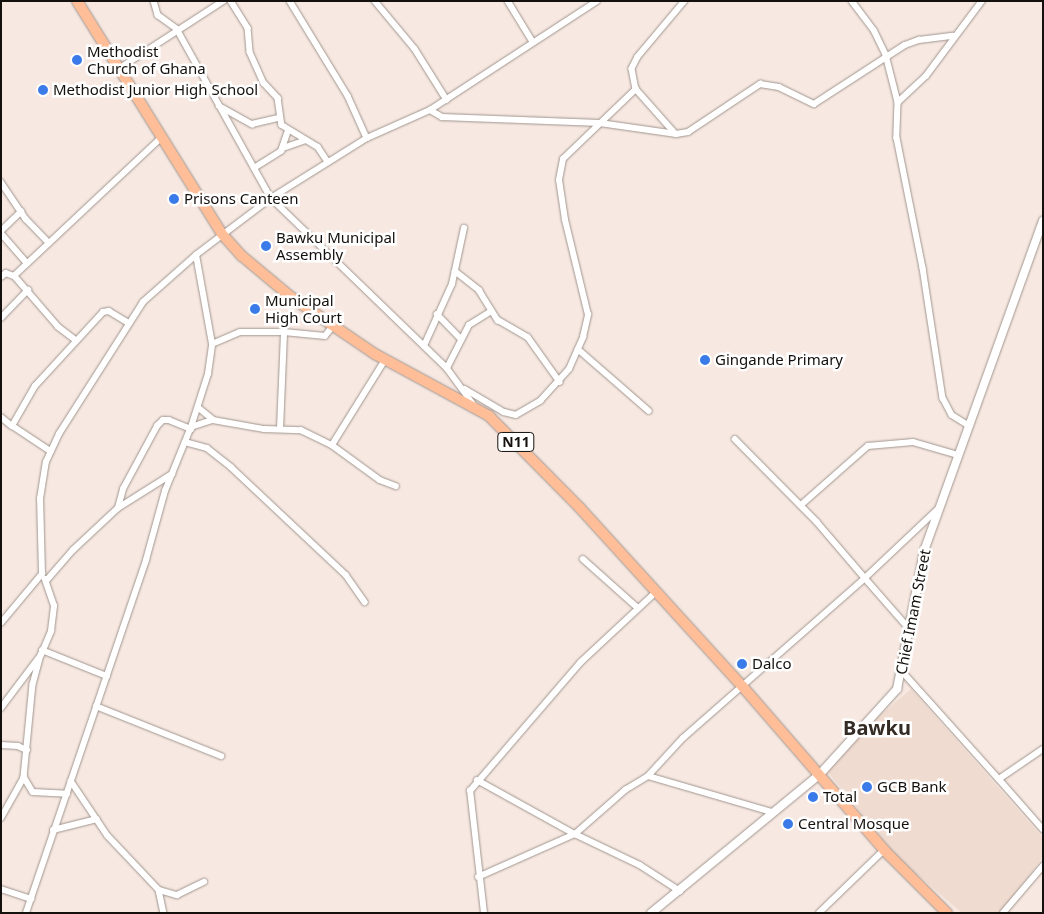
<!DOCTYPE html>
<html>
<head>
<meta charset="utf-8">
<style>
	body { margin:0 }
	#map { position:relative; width:1044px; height:914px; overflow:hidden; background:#f7e9e2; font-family:"Noto Sans",sans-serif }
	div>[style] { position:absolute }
	.built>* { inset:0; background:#f0dbd0 }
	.roads { filter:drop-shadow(0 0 1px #a1958e) drop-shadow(0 0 1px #a1958e) }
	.minor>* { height:5.5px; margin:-2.75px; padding:0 2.75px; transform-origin:2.75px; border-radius:2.75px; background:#fff }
	.tertiary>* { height:8px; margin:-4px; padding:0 4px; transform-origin:4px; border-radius:4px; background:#fff }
	.trunk>* { height:10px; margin:-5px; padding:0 5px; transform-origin:5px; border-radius:5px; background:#ffbe98 }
	.dots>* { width:14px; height:14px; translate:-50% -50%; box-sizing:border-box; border:2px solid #fff; border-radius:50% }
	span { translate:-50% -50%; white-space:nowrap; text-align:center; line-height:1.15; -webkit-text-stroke:5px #fff; paint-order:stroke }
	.shield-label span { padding:1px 4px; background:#fff; border:1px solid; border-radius:4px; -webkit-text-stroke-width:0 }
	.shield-label { font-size:14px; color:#14100d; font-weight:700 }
	.poi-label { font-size:15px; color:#14100d }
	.left { translate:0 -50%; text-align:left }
	.street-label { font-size:15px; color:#14100d }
	.district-label { font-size:20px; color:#352b25; font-weight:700 }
	.frame { position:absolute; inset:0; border:2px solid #14100d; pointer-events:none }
</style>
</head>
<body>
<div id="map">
	<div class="built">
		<div style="clip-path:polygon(911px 689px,1043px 838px,1043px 857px,1001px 913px,962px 913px,897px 857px,827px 771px,867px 726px)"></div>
	</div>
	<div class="roads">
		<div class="minor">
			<div style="left:154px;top:1px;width:15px;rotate:74deg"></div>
			<div style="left:158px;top:15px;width:24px;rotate:36deg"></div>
			<div style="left:177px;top:29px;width:193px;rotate:60.9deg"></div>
			<div style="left:271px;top:198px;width:113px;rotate:-32deg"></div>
			<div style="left:367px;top:138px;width:69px;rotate:-24deg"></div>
			<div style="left:430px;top:110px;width:199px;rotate:-33.1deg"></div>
			<div style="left:231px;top:1px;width:32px;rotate:58deg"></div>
			<div style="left:248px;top:28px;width:24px;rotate:85deg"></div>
			<div style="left:250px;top:52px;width:34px;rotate:66deg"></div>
			<div style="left:264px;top:83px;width:21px;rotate:47deg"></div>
			<div style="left:278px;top:98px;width:27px;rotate:82deg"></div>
			<div style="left:282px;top:125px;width:42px;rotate:31.4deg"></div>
			<div style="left:318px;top:147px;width:18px;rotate:56deg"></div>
			<div style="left:290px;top:1px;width:111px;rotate:58.6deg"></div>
			<div style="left:348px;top:96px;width:46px;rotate:65.7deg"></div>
			<div style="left:375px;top:1px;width:62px;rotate:50.2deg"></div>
			<div style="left:415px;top:49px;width:60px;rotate:57.9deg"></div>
			<div style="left:508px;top:1px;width:48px;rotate:58.6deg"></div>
			<div style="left:685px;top:1px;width:73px;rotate:130deg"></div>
			<div style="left:638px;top:57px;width:13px;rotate:117deg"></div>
			<div style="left:632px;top:69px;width:20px;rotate:79deg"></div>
			<div style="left:636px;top:89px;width:60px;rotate:48.4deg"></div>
			<div style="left:676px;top:134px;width:12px;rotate:-9deg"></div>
			<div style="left:688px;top:132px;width:87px;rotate:-33.7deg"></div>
			<div style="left:760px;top:84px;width:19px;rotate:9deg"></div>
			<div style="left:779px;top:87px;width:39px;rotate:26deg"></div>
			<div style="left:814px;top:104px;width:108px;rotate:-33deg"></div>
			<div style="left:905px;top:45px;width:15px;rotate:-20deg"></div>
			<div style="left:919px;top:40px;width:34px;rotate:-7deg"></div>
			<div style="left:852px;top:1px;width:36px;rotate:53deg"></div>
			<div style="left:874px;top:30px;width:28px;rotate:64deg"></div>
			<div style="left:886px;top:55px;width:49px;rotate:75.7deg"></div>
			<div style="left:898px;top:102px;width:36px;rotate:92deg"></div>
			<div style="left:897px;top:138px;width:133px;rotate:78.7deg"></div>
			<div style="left:923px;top:268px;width:132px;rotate:81.3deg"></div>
			<div style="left:943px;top:398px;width:19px;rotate:62deg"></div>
			<div style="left:952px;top:415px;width:19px;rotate:32deg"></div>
			<div style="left:120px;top:68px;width:123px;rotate:-33deg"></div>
			<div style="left:898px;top:102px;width:38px;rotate:-43deg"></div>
			<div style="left:926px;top:76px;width:94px;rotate:-53.3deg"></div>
			<div style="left:219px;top:106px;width:38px;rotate:29deg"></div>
			<div style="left:252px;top:124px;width:28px;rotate:-13deg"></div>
			<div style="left:430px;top:110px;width:14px;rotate:30deg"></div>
			<div style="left:442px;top:117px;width:158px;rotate:2.2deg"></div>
			<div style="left:600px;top:123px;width:77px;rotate:8.2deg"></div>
			<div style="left:283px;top:148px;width:24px;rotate:-19deg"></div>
			<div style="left:254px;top:168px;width:32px;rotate:-32deg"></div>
			<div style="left:281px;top:151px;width:21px;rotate:-71deg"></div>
			<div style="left:1px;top:182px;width:45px;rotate:56deg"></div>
			<div style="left:26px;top:219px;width:33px;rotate:46deg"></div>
			<div style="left:1px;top:231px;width:28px;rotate:-44deg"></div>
			<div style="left:1px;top:233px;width:40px;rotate:49deg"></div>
			<div style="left:455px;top:271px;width:31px;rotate:38deg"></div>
			<div style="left:479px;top:290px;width:36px;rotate:58deg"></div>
			<div style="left:498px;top:320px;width:34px;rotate:30deg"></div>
			<div style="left:528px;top:337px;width:55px;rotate:54.6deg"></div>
			<div style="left:1px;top:277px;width:6px;rotate:-39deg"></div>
			<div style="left:6px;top:273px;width:9px;rotate:21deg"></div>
			<div style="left:437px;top:314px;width:33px;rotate:46deg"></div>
			<div style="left:1px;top:318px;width:39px;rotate:-46deg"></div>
			<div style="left:75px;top:340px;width:21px;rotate:-143deg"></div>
			<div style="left:58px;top:327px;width:67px;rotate:-130.8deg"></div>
			<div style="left:14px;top:276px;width:203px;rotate:-43.2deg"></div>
			<div style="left:212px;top:344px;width:30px;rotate:-23deg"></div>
			<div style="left:240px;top:332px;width:44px"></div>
			<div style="left:284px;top:332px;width:41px;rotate:5.6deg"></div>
			<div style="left:325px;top:336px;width:13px;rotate:-51deg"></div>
			<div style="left:424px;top:346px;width:68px;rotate:-65.7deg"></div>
			<div style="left:452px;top:284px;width:57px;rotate:-77.9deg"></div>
			<div style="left:578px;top:349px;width:94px;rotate:41.1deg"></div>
			<div style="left:447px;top:368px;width:48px;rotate:-62.9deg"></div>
			<div style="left:469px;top:325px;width:26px;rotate:-32deg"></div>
			<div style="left:465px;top:389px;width:45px;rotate:30.5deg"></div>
			<div style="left:504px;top:412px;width:12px;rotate:14deg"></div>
			<div style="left:516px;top:415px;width:28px;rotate:-30deg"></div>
			<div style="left:540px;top:401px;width:43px;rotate:-47.8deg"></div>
			<div style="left:569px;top:369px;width:35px;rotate:-66deg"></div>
			<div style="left:583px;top:337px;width:23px;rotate:-77deg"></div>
			<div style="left:588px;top:315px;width:98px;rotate:-103.6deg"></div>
			<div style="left:565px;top:220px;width:40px;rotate:-98.5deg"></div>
			<div style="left:559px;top:180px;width:21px;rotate:-79deg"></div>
			<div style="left:563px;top:159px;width:101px;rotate:-43.8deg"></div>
			<div style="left:1px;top:417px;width:14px;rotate:39deg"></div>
			<div style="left:213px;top:420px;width:52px;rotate:10deg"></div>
			<div style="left:264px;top:429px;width:37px;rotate:2deg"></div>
			<div style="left:301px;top:430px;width:34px;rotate:26deg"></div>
			<div style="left:332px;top:445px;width:59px;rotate:36.1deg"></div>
			<div style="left:380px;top:480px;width:17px;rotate:21deg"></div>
			<div style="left:191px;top:427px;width:23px;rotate:-18deg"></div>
			<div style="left:213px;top:420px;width:19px;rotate:-141deg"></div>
			<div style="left:280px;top:429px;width:97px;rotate:-87.6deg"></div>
			<div style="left:735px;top:439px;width:117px;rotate:45.3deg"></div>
			<div style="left:817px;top:522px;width:74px;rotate:49.4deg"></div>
			<div style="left:865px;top:578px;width:99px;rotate:-43.4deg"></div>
			<div style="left:185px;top:442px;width:23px;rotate:15deg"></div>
			<div style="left:207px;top:448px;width:31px;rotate:38deg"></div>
			<div style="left:231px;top:467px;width:158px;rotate:43.2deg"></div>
			<div style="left:346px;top:575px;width:33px;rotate:55deg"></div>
			<div style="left:332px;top:445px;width:100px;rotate:-58.1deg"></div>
			<div style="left:51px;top:452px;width:47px;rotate:-146.3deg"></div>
			<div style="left:12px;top:426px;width:46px;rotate:-60.1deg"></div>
			<div style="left:35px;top:386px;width:100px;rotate:-47.4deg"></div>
			<div style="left:103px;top:312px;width:6px;rotate:-9deg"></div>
			<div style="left:109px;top:311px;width:23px;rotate:31deg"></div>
			<div style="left:801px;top:505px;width:89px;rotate:-41.4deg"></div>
			<div style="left:868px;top:446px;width:45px;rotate:-5.1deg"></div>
			<div style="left:913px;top:442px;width:47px;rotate:16.1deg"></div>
			<div style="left:118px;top:508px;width:20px;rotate:-75deg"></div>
			<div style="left:123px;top:489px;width:72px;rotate:-61.6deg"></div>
			<div style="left:157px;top:426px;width:8px;rotate:-45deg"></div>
			<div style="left:163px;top:420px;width:6px"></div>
			<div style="left:169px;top:420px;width:24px;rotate:22deg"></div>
			<div style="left:583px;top:559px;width:72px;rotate:41.6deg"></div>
			<div style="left:46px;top:581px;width:41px;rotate:-48.9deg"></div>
			<div style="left:73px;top:550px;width:62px;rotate:-43deg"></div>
			<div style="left:118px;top:508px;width:64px;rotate:-32.2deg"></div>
			<div style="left:1px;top:623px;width:64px;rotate:-50.1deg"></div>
			<div style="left:42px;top:574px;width:75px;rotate:-91.5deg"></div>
			<div style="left:40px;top:499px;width:37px;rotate:-81deg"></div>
			<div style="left:46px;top:462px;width:31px;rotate:-65deg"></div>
			<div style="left:59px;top:434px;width:156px;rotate:-57.5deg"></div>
			<div style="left:143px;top:302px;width:71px;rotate:-41.6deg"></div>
			<div style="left:42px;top:650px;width:70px;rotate:21.8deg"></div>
			<div style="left:41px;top:655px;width:30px;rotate:105deg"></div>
			<div style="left:33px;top:684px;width:93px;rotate:95.5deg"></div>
			<div style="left:24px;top:777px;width:17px;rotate:59deg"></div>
			<div style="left:33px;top:792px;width:34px;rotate:3deg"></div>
			<div style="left:902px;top:671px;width:145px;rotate:48.1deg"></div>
			<div style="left:999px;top:779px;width:53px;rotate:-34.3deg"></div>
			<div style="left:96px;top:706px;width:135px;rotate:21.8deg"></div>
			<div style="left:1px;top:708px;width:66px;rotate:-53deg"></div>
			<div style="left:41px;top:655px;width:26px;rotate:-67deg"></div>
			<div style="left:51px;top:631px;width:25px;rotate:-83deg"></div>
			<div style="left:54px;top:606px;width:28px;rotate:-109deg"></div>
			<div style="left:1px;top:745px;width:17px;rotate:3deg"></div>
			<div style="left:18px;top:746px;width:10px;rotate:24deg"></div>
			<div style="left:648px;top:776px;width:52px;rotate:-47.4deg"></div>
			<div style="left:683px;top:738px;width:242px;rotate:-41.3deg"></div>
			<div style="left:865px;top:578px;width:64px;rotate:48.8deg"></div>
			<div style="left:999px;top:779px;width:67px;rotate:48.7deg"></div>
			<div style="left:477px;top:780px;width:112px;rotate:28.9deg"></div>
			<div style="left:575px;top:834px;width:67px;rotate:-41.3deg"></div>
			<div style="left:625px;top:790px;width:27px;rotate:-31deg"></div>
			<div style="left:648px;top:776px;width:129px;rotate:16.2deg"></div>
			<div style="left:71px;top:781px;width:66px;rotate:56.1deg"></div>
			<div style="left:108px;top:836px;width:74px;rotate:46.6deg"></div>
			<div style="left:159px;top:890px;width:19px;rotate:16deg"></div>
			<div style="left:177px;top:895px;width:30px;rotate:-26deg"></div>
			<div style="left:1px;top:818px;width:47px;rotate:-60.7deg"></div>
			<div style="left:53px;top:830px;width:45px;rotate:-14deg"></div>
			<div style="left:478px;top:877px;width:106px;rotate:-23.9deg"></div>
			<div style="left:575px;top:834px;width:72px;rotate:25.5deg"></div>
			<div style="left:640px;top:865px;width:48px;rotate:33deg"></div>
			<div style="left:1px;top:889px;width:32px;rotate:18deg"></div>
			<div style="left:159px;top:890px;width:24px;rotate:78deg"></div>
			<div style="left:26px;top:913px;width:373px;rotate:-71.2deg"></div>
			<div style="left:146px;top:560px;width:72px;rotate:-74.6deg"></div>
			<div style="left:165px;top:491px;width:69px;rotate:-67.9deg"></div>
			<div style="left:191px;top:427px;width:56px;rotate:-72.2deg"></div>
			<div style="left:208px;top:374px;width:30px;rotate:-82deg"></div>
			<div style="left:212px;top:344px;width:90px;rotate:-100.2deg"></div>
			<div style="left:196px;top:255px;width:94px;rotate:-37.2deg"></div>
			<div style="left:271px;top:198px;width:245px;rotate:44deg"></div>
			<div style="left:447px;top:368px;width:46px;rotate:53.9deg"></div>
			<div style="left:484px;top:913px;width:123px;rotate:-96.5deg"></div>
			<div style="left:470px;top:791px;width:170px;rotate:-49.3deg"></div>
			<div style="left:581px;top:662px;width:103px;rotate:-43deg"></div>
			<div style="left:819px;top:913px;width:91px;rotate:-44.1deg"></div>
			<div style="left:1003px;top:913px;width:62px;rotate:-49.6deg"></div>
		</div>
		<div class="tertiary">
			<div style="left:651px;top:913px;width:219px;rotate:-39.4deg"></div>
			<div style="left:820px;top:774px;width:115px;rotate:-47.8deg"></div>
			<div style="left:897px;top:689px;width:141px;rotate:-78.9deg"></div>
			<div style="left:924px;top:551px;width:351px;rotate:-70.2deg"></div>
		</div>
		<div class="trunk">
			<div style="left:77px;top:1px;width:274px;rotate:58.1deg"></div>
			<div style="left:222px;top:234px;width:30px;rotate:48deg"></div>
			<div style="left:242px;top:256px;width:64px;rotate:39.9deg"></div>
			<div style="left:291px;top:297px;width:102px;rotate:34.2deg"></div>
			<div style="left:375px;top:354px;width:130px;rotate:28.5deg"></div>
			<div style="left:489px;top:416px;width:129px;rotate:45.3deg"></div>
			<div style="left:580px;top:508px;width:242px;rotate:47.7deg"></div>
			<div style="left:743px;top:687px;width:216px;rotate:49.1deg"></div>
			<div style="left:884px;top:850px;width:89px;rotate:45deg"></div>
		</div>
	</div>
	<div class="dots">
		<div style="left:77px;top:60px;background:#3a7be9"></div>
		<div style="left:43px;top:90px;background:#3a7be9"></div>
		<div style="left:174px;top:199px;background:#3a7be9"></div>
		<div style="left:266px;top:246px;background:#3a7be9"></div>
		<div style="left:255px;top:309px;background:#3a7be9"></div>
		<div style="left:705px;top:360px;background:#3a7be9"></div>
		<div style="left:742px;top:664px;background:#3a7be9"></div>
		<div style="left:867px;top:787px;background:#3a7be9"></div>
		<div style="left:813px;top:797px;background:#3a7be9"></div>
		<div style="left:788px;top:824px;background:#3a7be9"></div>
	</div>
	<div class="shield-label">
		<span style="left:516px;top:442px">N11</span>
	</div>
	<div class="poi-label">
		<span class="left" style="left:87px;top:60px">Methodist<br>Church of Ghana</span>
		<span class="left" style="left:53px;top:90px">Methodist Junior High School</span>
		<span class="left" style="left:184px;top:199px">Prisons Canteen</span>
		<span class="left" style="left:276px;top:246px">Bawku Municipal<br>Assembly</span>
		<span class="left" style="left:265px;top:309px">Municipal<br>High Court</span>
		<span class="left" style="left:715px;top:360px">Gingande Primary</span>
		<span class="left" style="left:752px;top:664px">Dalco</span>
		<span class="left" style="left:877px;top:787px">GCB Bank</span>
		<span class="left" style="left:823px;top:797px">Total</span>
		<span class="left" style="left:798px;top:824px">Central Mosque</span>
	</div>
	<div class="street-label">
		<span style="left:913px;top:612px;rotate:-79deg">Chief Imam Street</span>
	</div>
	<div class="district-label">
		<span style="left:877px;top:727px">Bawku</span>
	</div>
	<div class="frame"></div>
</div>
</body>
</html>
